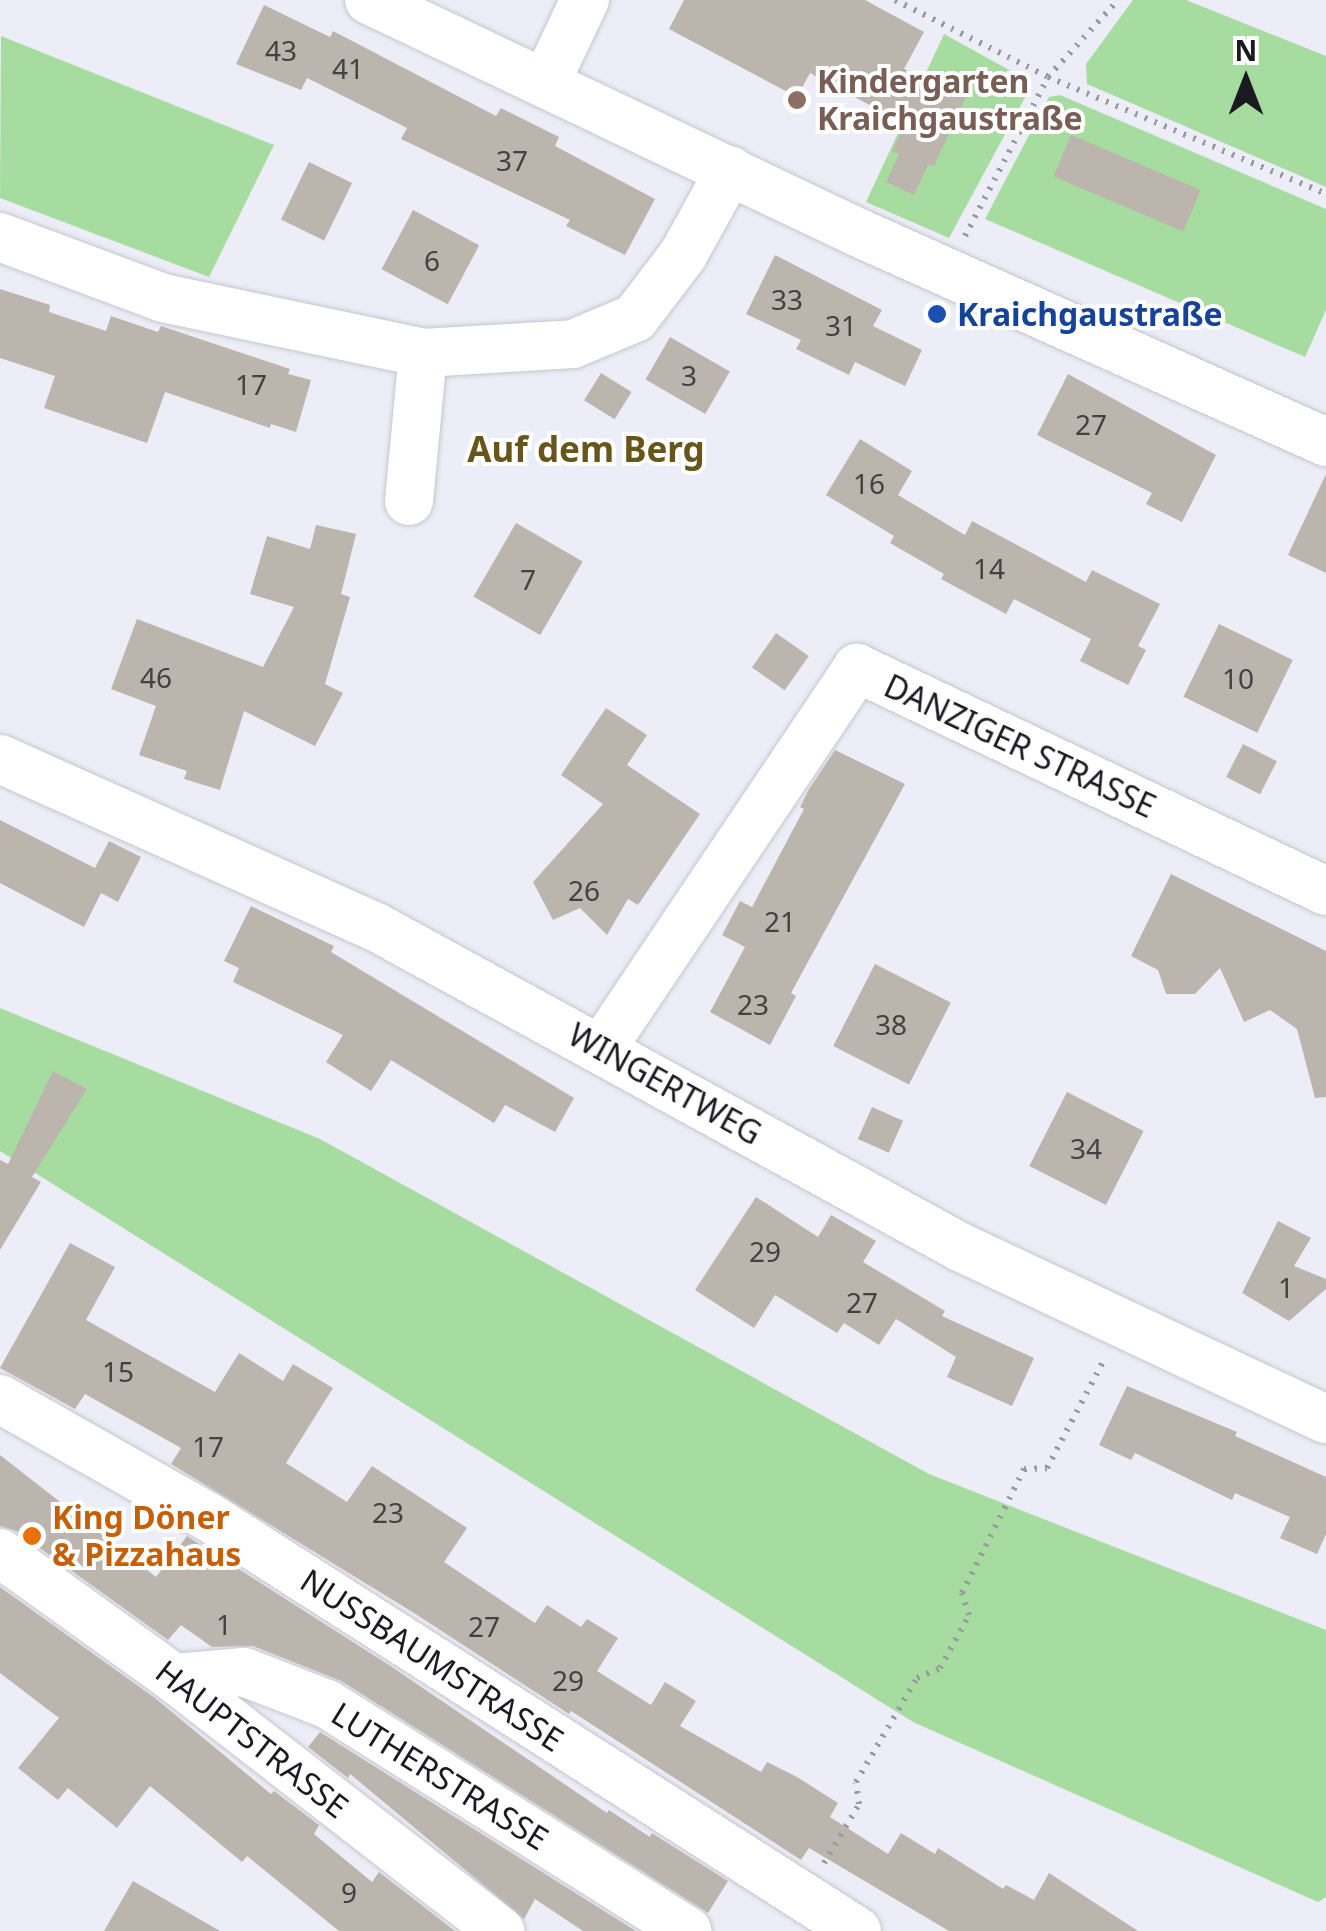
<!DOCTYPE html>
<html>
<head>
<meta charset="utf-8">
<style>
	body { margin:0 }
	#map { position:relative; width:1326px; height:1931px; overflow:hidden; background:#ededf7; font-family:"Noto Sans",sans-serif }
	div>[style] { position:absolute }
	.green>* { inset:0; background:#a7dca1 }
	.building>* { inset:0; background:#bbb5ad; transform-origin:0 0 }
	.path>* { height:6px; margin-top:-3px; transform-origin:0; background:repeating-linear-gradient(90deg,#9999a1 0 2.5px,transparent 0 10.5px) }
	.roads { filter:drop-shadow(0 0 2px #c5c6cf) drop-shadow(0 0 2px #c5c6cf) }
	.street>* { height:48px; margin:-24px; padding:0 24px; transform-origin:24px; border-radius:24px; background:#fff }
	.dots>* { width:28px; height:28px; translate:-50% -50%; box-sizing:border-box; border:5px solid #fff; border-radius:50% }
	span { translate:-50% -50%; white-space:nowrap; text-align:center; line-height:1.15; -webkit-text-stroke:8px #fff; paint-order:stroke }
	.number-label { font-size:28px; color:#424242 }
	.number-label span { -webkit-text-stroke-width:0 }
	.education-label { font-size:32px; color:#785e54; font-weight:700 }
	.left { translate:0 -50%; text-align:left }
	.transit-label { font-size:32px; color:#164399; font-weight:700 }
	.street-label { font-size:32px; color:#1a1b1e }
	.food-label { font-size:32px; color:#c56008; font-weight:700 }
	.neighbourhood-label { font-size:35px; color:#68551a; font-weight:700 }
	.north { position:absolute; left:1196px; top:30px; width:100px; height:100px; -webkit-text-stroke:8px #fff; paint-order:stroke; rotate:0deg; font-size:28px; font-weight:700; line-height:40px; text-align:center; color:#1a1b1e }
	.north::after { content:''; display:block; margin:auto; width:35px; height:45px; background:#1a1b1e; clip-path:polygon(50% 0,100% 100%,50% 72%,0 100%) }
</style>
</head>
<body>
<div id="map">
	<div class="green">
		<div style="clip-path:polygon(1133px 0,1186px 0,1326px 56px,1326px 187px,1087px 84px,1086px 64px)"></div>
		<div style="clip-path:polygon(944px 34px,1025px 79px,1029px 90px,949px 238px,866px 202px)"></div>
		<div style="clip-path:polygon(1px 36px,274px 145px,209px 277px,0 198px)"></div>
		<div style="clip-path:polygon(1060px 95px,1326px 209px,1326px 310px,1305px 357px,985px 219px,1049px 97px)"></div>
		<div style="clip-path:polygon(0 1008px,320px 1139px,929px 1474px,1326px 1630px,1326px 1897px,1318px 1902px,913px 1722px,0 1151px)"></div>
	</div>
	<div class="building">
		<div style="clip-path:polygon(684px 0,865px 0,924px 32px,904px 69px,966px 97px,934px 166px,928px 165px,914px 195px,886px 182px,899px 154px,892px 151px,905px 124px,810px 73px,797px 97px,669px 29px)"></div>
		<div style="clip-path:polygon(264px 5px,330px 37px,333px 31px,496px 116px,501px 108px,559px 137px,555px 146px,655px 199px,625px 255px,566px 226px,570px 220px,401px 139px,407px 128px,307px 78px,301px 90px,236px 64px)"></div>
		<div style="left:1071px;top:135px;width:141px;height:45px;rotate:23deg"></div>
		<div style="left:309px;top:162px;width:48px;height:64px;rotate:26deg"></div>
		<div style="left:413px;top:210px;width:75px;height:67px;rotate:28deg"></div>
		<div style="clip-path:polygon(775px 255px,882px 310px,873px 326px,922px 350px,905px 386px,855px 362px,849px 375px,796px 349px,801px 340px,746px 314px)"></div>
		<div style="clip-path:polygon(0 289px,50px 305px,49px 312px,106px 331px,111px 316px,158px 332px,161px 326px,290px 369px,288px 374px,311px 380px,296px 432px,271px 424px,270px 428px,165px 392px,147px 443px,44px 408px,55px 376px,0 358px)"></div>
		<div style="left:670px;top:337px;width:69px;height:49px;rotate:30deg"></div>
		<div style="left:601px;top:373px;width:36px;height:32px;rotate:32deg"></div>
		<div style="clip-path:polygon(1068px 374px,1216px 455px,1182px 522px,1146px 504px,1152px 493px,1037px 435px)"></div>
		<div style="clip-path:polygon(860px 439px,912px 471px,898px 495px,965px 535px,972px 521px,1086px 582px,1092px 570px,1160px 604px,1138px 646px,1146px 650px,1128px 685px,1080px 661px,1091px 639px,1014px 599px,1006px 614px,941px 579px,944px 574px,890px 543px,894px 536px,826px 495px)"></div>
		<div style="clip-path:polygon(1326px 474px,1326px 573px,1288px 555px)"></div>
		<div style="left:516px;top:523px;width:77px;height:85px;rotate:30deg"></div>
		<div style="clip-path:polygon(316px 525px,356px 534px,341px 594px,350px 597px,325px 684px,343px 693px,315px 746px,244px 711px,220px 790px,184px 779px,187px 771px,139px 755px,156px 706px,111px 689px,137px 619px,263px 667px,294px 607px,250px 594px,267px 536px,310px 549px)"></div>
		<div style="left:1219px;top:624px;width:82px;height:81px;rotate:26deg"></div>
		<div style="left:776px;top:633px;width:40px;height:42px;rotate:35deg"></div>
		<div style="clip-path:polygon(606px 708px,647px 735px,627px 765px,700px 814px,638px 905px,628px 899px,607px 935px,580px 908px,553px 920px,533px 882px,603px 804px,561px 775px)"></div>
		<div style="left:1243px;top:744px;width:38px;height:37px;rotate:27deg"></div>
		<div style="clip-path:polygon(835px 750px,905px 784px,791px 993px,796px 996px,770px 1045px,710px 1012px,745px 947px,722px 935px,740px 901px,752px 907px,804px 809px,800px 807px,809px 789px)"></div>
		<div style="clip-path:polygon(0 820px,95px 868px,109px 841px,141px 857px,118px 902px,101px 893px,84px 927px,0 883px)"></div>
		<div style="clip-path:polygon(1171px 874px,1326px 951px,1326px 1097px,1315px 1098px,1297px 1029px,1270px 1010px,1244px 1022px,1220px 968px,1195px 994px,1166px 994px,1158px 970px,1131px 956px)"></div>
		<div style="clip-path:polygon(251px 906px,334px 946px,331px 952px,574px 1098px,555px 1132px,505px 1105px,494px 1123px,391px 1060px,371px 1091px,326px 1062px,343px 1035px,233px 982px,239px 968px,224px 961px)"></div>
		<div style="left:875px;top:964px;width:85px;height:92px;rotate:27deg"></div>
		<div style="clip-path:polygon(53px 1071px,87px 1089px,32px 1177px,41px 1182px,0 1250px,0 1160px,8px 1164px)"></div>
		<div style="left:1067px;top:1092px;width:86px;height:83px;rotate:27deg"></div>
		<div style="left:872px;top:1107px;width:34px;height:35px;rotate:24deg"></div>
		<div style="clip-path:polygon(756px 1197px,818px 1237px,831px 1215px,876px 1241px,863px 1262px,945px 1311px,942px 1316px,1034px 1358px,1012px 1406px,947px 1377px,956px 1357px,896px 1319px,879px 1345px,844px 1323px,837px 1333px,775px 1295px,754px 1328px,695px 1290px)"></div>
		<div style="clip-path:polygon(1278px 1221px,1311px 1238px,1294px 1266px,1326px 1279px,1326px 1289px,1289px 1321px,1242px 1293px)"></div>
		<div style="clip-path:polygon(70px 1243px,115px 1267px,86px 1320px,215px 1392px,239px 1353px,283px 1381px,293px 1364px,333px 1388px,286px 1463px,347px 1502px,372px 1466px,467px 1528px,444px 1562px,535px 1623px,547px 1605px,581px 1627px,587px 1619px,618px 1638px,597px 1671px,651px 1705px,665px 1682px,696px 1701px,680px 1726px,761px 1772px,767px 1762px,797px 1777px,838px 1803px,830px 1817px,888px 1854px,901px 1833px,935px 1854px,938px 1848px,1003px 1889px,1006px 1885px,1034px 1900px,1049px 1873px,1138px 1931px,949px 1931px,809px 1848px,801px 1860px,571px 1711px,569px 1714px,414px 1613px,171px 1464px,181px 1448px,85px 1394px,75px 1409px,0 1368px)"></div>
		<div style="clip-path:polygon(1127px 1386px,1237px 1432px,1235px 1436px,1326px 1477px,1326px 1534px,1317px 1554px,1280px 1538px,1290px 1517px,1235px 1493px,1232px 1500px,1135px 1453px,1131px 1460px,1099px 1445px)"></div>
		<div style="clip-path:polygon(0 1455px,156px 1577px,187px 1536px,389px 1665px,607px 1813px,609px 1810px,650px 1837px,652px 1833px,728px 1881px,708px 1913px,341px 1681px,253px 1646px,212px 1647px,181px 1625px,168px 1640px,16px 1531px,0 1526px)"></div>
		<div style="clip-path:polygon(0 1587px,155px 1698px,271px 1794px,274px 1791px,319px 1825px,314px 1834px,372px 1882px,379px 1872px,455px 1931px,339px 1931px,247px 1856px,242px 1862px,150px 1786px,117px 1828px,68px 1788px,58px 1800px,18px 1768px,59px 1718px,0 1673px)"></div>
		<div style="clip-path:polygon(320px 1732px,636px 1931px,583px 1931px,535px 1899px,524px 1919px,350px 1774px,348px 1778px,308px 1747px)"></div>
		<div style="clip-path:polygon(133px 1881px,220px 1931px,104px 1931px)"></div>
	</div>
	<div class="path">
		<div style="left:895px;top:0;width:171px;rotate:26.7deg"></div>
		<div style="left:1048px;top:77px;width:302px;rotate:22.8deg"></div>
		<div style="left:965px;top:236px;width:179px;rotate:-62.4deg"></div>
		<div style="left:1048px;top:77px;width:104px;rotate:-47.7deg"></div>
		<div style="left:824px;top:1863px;width:69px;rotate:-59.3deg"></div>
		<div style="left:859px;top:1804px;width:22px;rotate:-98deg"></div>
		<div style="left:856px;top:1782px;width:121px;rotate:-59.6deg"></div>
		<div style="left:917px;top:1678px;width:25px;rotate:-23deg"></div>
		<div style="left:940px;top:1668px;width:60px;rotate:-61.3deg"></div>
		<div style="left:969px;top:1615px;width:23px;rotate:-108deg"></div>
		<div style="left:962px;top:1593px;width:139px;rotate:-63.4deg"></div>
		<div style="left:1024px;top:1469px;width:23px;rotate:-2deg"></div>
		<div style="left:1047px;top:1468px;width:122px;rotate:-62.2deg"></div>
	</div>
	<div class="roads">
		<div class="street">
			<div style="left:369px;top:0;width:543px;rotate:25.43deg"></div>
			<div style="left:859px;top:233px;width:512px;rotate:24.11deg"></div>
			<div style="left:546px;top:82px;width:91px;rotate:-64.6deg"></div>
			<div style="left:0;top:237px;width:174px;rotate:20.5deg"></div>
			<div style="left:163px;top:298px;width:266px;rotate:11.9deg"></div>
			<div style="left:423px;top:353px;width:150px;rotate:-3.4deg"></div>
			<div style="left:573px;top:344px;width:67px;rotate:-22.8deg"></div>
			<div style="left:635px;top:318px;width:79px;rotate:-52.7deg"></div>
			<div style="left:683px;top:255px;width:97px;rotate:-61.1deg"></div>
			<div style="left:409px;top:501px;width:149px;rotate:-84.6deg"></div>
			<div style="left:0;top:759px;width:412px;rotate:24.1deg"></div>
			<div style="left:376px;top:927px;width:666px;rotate:28.72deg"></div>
			<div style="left:960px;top:1247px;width:404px;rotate:25.2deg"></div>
			<div style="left:602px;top:1048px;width:458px;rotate:-56.1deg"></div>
			<div style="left:857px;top:668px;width:519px;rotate:25.43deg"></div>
			<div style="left:0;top:1399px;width:238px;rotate:29.5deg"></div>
			<div style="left:207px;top:1516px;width:771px;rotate:32.56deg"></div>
			<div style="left:0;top:1553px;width:214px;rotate:35.7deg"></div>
			<div style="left:174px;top:1678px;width:413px;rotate:37.8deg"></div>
			<div style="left:174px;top:1678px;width:70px;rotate:-4.9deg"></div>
			<div style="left:244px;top:1672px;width:89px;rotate:21.1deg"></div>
			<div style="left:327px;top:1704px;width:426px;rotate:32.2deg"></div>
		</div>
	</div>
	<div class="dots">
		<div style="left:797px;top:100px;background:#8d6e63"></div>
		<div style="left:937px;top:314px;background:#1a4fb4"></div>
		<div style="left:32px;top:1536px;background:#e8710a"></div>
	</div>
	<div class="number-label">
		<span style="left:281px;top:50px">43</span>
		<span style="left:348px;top:68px">41</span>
		<span style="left:512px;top:160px">37</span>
		<span style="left:432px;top:260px">6</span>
		<span style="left:787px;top:299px">33</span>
		<span style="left:841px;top:325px">31</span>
		<span style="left:689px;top:375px">3</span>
		<span style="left:251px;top:384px">17</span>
		<span style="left:1091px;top:424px">27</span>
		<span style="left:869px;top:483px">16</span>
		<span style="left:989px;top:568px">14</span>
		<span style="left:528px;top:579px">7</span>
		<span style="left:156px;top:677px">46</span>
		<span style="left:1238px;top:678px">10</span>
		<span style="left:584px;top:890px">26</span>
		<span style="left:780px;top:921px">21</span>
		<span style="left:753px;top:1004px">23</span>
		<span style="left:891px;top:1024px">38</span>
		<span style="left:1086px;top:1148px">34</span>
		<span style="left:765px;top:1251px">29</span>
		<span style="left:1286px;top:1287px">1</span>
		<span style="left:862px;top:1302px">27</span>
		<span style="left:118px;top:1371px">15</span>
		<span style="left:208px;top:1446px">17</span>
		<span style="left:388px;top:1512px">23</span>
		<span style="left:224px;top:1624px">1</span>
		<span style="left:484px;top:1626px">27</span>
		<span style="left:568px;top:1680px">29</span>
		<span style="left:349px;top:1892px">9</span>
	</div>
	<div class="education-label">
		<span class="left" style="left:817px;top:100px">Kindergarten<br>Kraichgaustraße</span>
	</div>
	<div class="transit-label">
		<span class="left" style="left:957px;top:314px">Kraichgaustraße</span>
	</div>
	<div class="street-label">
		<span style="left:1020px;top:746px;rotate:25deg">DANZIGER STRASSE</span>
		<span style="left:665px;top:1084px;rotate:29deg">WINGERTWEG</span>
		<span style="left:432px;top:1660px;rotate:33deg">NUSSBAUMSTRASSE</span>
		<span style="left:252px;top:1739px;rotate:38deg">HAUPTSTRASSE</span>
		<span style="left:440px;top:1776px;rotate:32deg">LUTHERSTRASSE</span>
	</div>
	<div class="food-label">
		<span class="left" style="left:52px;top:1536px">King Döner<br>&amp; Pizzahaus</span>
	</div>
	<div class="neighbourhood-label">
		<span style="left:586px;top:449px">Auf dem Berg</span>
	</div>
	<div class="north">N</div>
</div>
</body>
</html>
